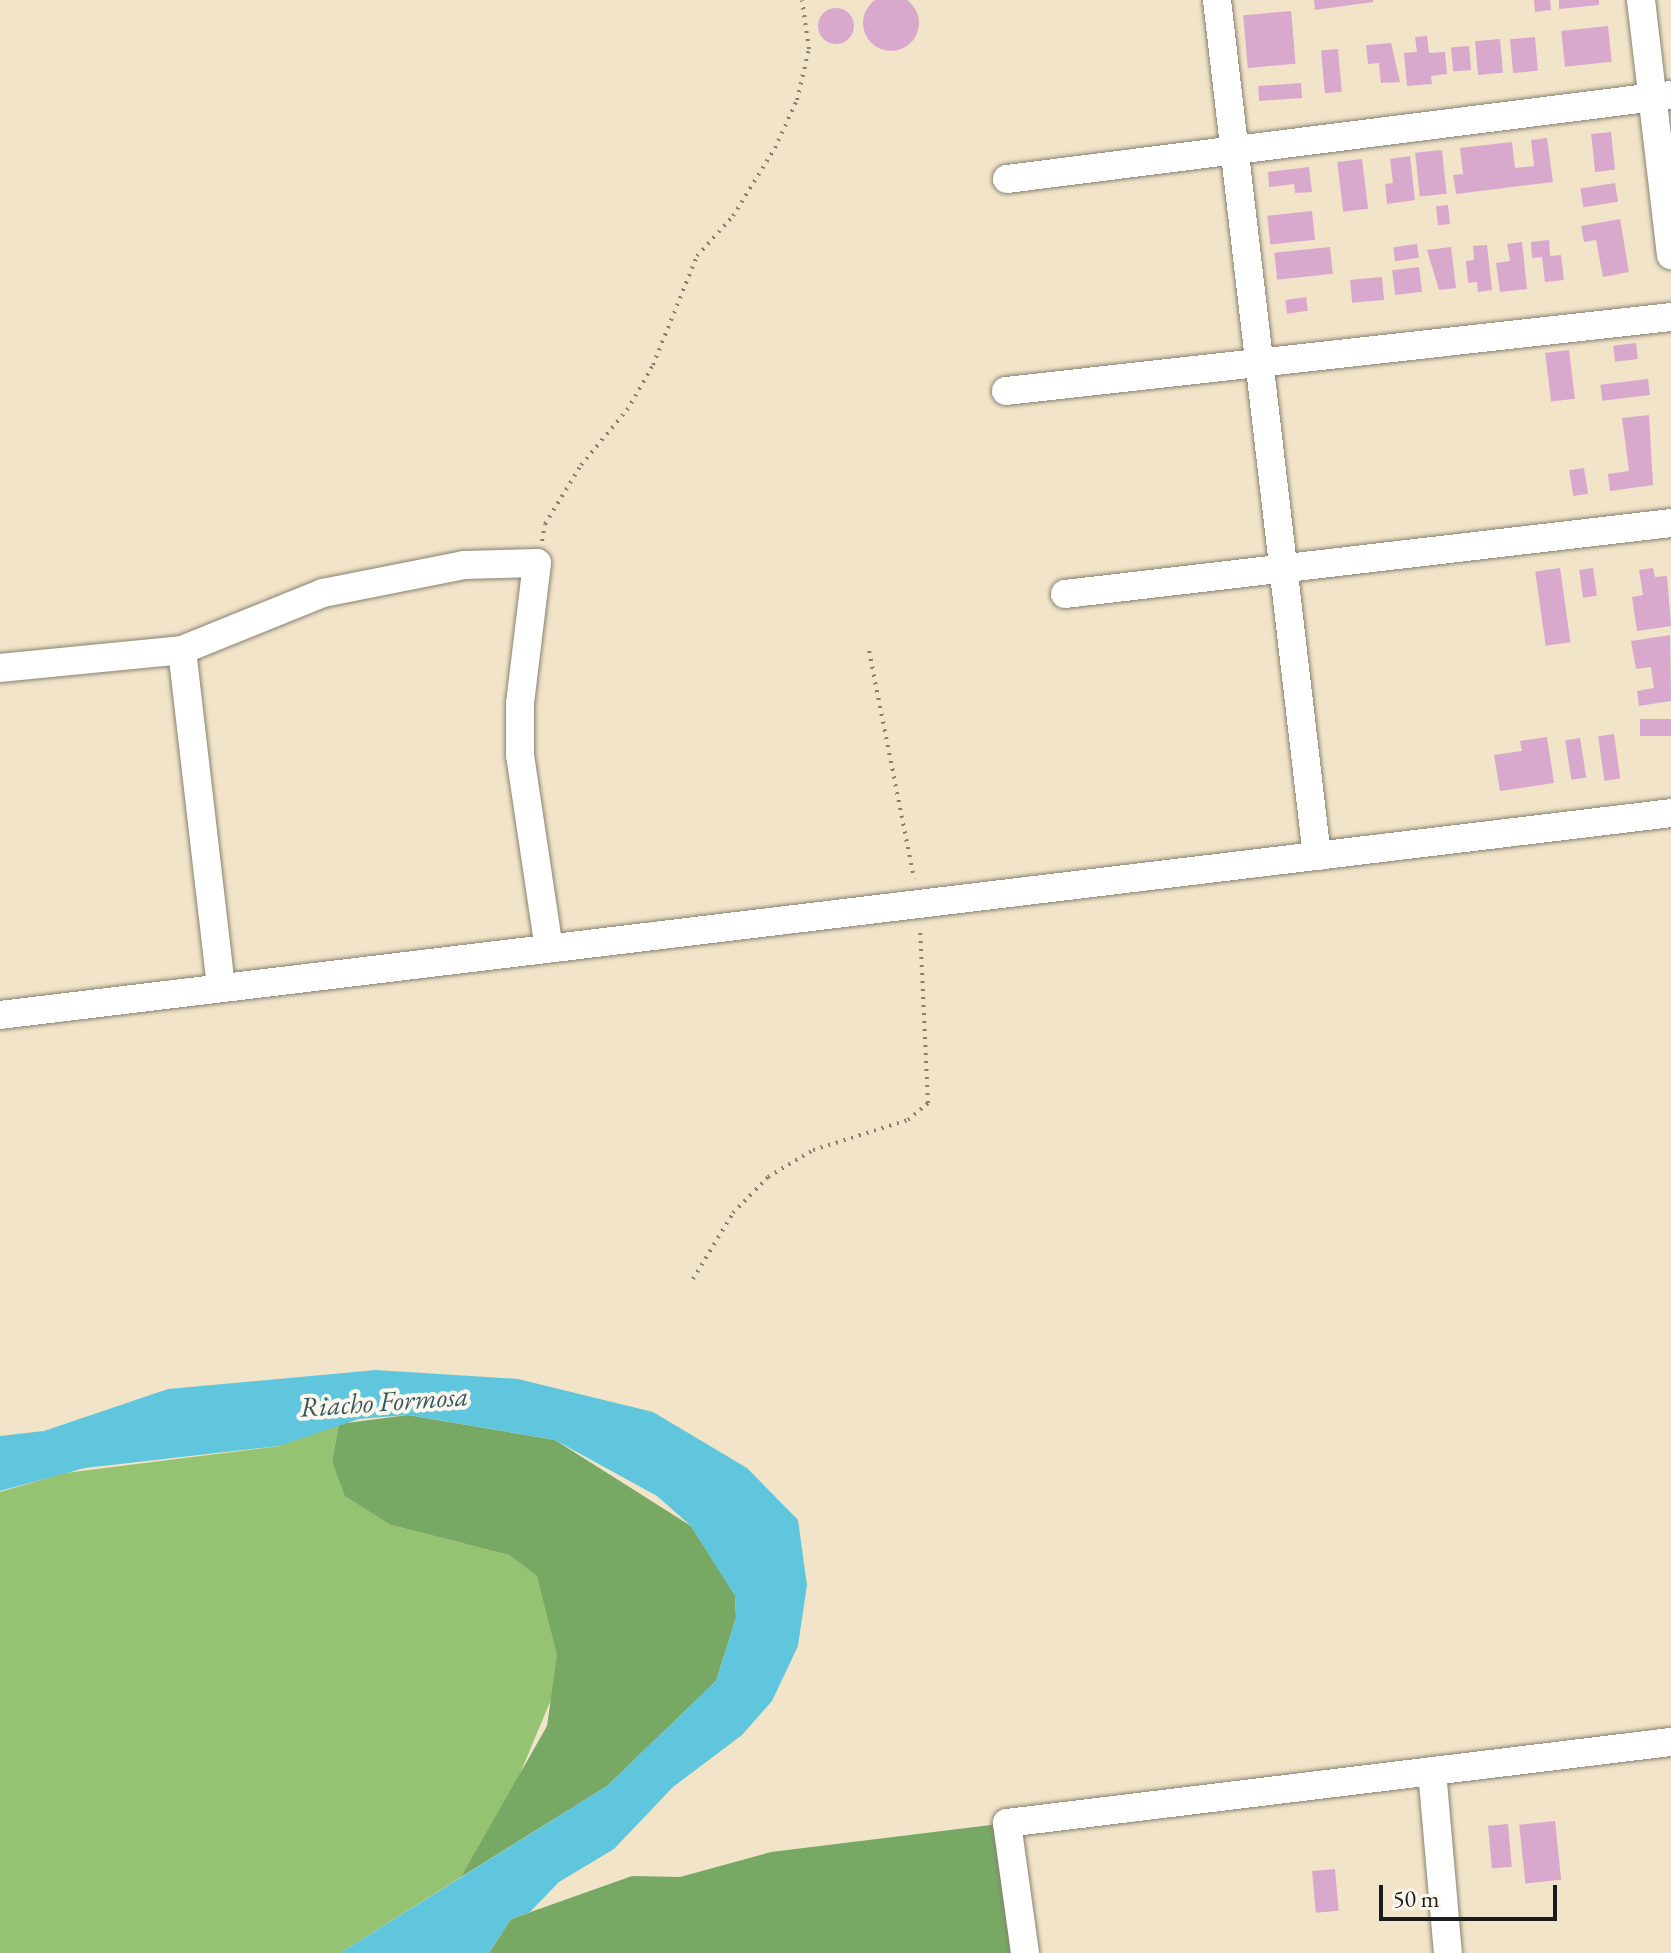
<!DOCTYPE html>
<html>
<head>
<meta charset="utf-8">
<style>
	body { margin:0 }
	#map { position:relative; width:1671px; height:1953px; overflow:hidden; background:#f2e4c9; font-family:"EB Garamond",serif }
	div>[style] { position:absolute }
	.green>* { inset:0; background:#95c372 }
	.forest>* { inset:0; background:#78a964 }
	.water>* { inset:0; background:#60c6de }
	.building>* { inset:0; background:#d8a9cd; transform-origin:0 0 }
	.round { border-radius:50% }
	.path>* { height:4px; margin-top:-2px; transform-origin:0; background:repeating-linear-gradient(90deg,#878072 0 2px,transparent 0 8px) }
	.roads { filter:drop-shadow(0 0 2px #878072) drop-shadow(0 0 2px #878072) }
	.minor>* { height:28px; margin:-14px; padding:0 14px; transform-origin:14px; border-radius:14px; background:#fff }
	span { translate:-50% -50%; white-space:nowrap; text-align:center; line-height:1.15; -webkit-text-stroke:8px #fbf7ec; paint-order:stroke }
	.water-label { font-size:28px; color:#345860; font-style:italic }
	.scale { position:absolute; left:1379px; top:1885px; width:178px; height:36px; box-sizing:border-box; border:4px solid #1c1c1c; border-top:0; padding-left:10px; font-size:24px; line-height:28px; white-space:nowrap; color:#1c1c1c; -webkit-text-stroke:6px #fbf7ec; paint-order:stroke }
</style>
</head>
<body>
<div id="map">
	<div class="green">
		<div style="clip-path:polygon(339px 1424px,332px 1461px,391px 1525px,509px 1555px,537px 1576px,547px 1611px,557px 1655px,555px 1690px,509px 1800px,461px 1877px,340px 1953px,0 1953px,0 1492px,65px 1473px,279px 1446px)"></div>
	</div>
	<div class="forest">
		<div style="clip-path:polygon(408px 1415px,555px 1440px,691px 1526px,735px 1595px,736px 1618px,716px 1681px,607px 1786px,461px 1877px,547px 1726px,557px 1655px,537px 1576px,509px 1555px,391px 1525px,345px 1496px,332px 1461px,339px 1424px)"></div>
		<div style="clip-path:polygon(1007px 1823px,1025px 1953px,489px 1953px,511px 1919px,632px 1876px,680px 1877px,771px 1852px)"></div>
	</div>
	<div class="water">
		<div style="clip-path:polygon(376px 1370px,518px 1379px,653px 1412px,747px 1468px,798px 1520px,807px 1585px,798px 1646px,772px 1701px,742px 1735px,673px 1787px,614px 1849px,559px 1882px,530px 1912px,511px 1919px,489px 1953px,340px 1953px,607px 1786px,716px 1681px,736px 1618px,735px 1596px,691px 1526px,657px 1496px,555px 1440px,408px 1415px,359px 1419px,279px 1446px,85px 1468px,0 1491px,0 1436px,44px 1431px,168px 1389px)"></div>
	</div>
	<div class="building">
		<div class="round" style="left:863px;top:-5px;width:56px;height:56px"></div>
		<div style="clip-path:polygon(1314px 0,1373px 0,1373px 2px,1315px 10px)"></div>
		<div style="clip-path:polygon(1534px 0,1550px 0,1551px 10px,1535px 12px)"></div>
		<div style="clip-path:polygon(1559px 0,1599px 0,1599px 5px,1559px 9px)"></div>
		<div class="round" style="left:818px;top:8px;width:36px;height:36px"></div>
		<div style="left:1291px;top:11px;width:53px;height:48px;rotate:85deg"></div>
		<div style="left:1608px;top:26px;width:36px;height:47px;rotate:84deg"></div>
		<div style="clip-path:polygon(1427px 36px,1429px 53px,1445px 52px,1447px 74px,1431px 76px,1432px 84px,1407px 86px,1404px 53px,1417px 52px,1415px 37px)"></div>
		<div style="left:1535px;top:37px;width:34px;height:25px;rotate:85deg"></div>
		<div style="left:1500px;top:39px;width:34px;height:25px;rotate:85deg"></div>
		<div style="clip-path:polygon(1391px 43px,1400px 82px,1381px 83px,1379px 63px,1368px 64px,1366px 45px)"></div>
		<div style="left:1469px;top:46px;width:24px;height:18px;rotate:85deg"></div>
		<div style="left:1338px;top:49px;width:43px;height:17px;rotate:85deg"></div>
		<div style="left:1301px;top:83px;width:15px;height:43px;rotate:86deg"></div>
		<div style="left:1611px;top:132px;width:38px;height:20px;rotate:84deg"></div>
		<div style="clip-path:polygon(1547px 138px,1553px 182px,1456px 194px,1453px 175px,1463px 174px,1460px 148px,1512px 142px,1515px 168px,1534px 166px,1531px 140px)"></div>
		<div style="left:1442px;top:150px;width:44px;height:27px;rotate:84deg"></div>
		<div style="clip-path:polygon(1410px 156px,1415px 200px,1387px 204px,1385px 184px,1393px 183px,1390px 159px)"></div>
		<div style="left:1362px;top:159px;width:50px;height:25px;rotate:83deg"></div>
		<div style="clip-path:polygon(1309px 167px,1312px 192px,1295px 193px,1294px 184px,1269px 187px,1268px 172px)"></div>
		<div style="left:1615px;top:183px;width:19px;height:35px;rotate:81deg"></div>
		<div style="left:1448px;top:205px;width:19px;height:12px;rotate:84deg"></div>
		<div style="left:1312px;top:211px;width:29px;height:45px;rotate:84deg"></div>
		<div style="clip-path:polygon(1620px 219px,1629px 272px,1603px 277px,1596px 240px,1584px 242px,1581px 226px)"></div>
		<div style="clip-path:polygon(1549px 240px,1550px 256px,1561px 255px,1564px 280px,1545px 282px,1542px 257px,1532px 258px,1531px 242px)"></div>
		<div style="clip-path:polygon(1522px 242px,1527px 289px,1500px 292px,1496px 263px,1510px 261px,1507px 244px)"></div>
		<div style="left:1417px;top:244px;width:14px;height:24px;rotate:82deg"></div>
		<div style="clip-path:polygon(1487px 245px,1492px 290px,1478px 292px,1477px 282px,1468px 283px,1466px 261px,1474px 260px,1473px 246px)"></div>
		<div style="left:1330px;top:247px;width:27px;height:56px;rotate:84deg"></div>
		<div style="clip-path:polygon(1451px 247px,1456px 288px,1439px 290px,1427px 250px)"></div>
		<div style="left:1419px;top:267px;width:25px;height:27px;rotate:83deg"></div>
		<div style="left:1382px;top:277px;width:23px;height:32px;rotate:85deg"></div>
		<div style="left:1306px;top:297px;width:14px;height:21px;rotate:82deg"></div>
		<div style="left:1636px;top:343px;width:16px;height:23px;rotate:83deg"></div>
		<div style="left:1569px;top:350px;width:49px;height:24px;rotate:83deg"></div>
		<div style="left:1648px;top:379px;width:16px;height:48px;rotate:83deg"></div>
		<div style="clip-path:polygon(1649px 415px,1653px 485px,1610px 491px,1608px 474px,1629px 471px,1622px 418px)"></div>
		<div style="left:1584px;top:468px;width:26px;height:15px;rotate:81deg"></div>
		<div style="left:1560px;top:568px;width:75px;height:25px;rotate:82deg"></div>
		<div style="left:1593px;top:568px;width:28px;height:14px;rotate:82deg"></div>
		<div style="clip-path:polygon(1653px 568px,1655px 577px,1667px 576px,1671px 626px,1637px 631px,1632px 597px,1643px 595px,1639px 570px)"></div>
		<div style="clip-path:polygon(1670px 635px,1671px 701px,1639px 706px,1637px 691px,1654px 688px,1651px 667px,1636px 669px,1631px 641px)"></div>
		<div style="left:1671px;top:719px;width:17px;height:31px;rotate:90deg"></div>
		<div style="left:1614px;top:734px;width:45px;height:16px;rotate:82deg"></div>
		<div style="clip-path:polygon(1547px 737px,1554px 783px,1500px 791px,1494px 755px,1522px 751px,1520px 741px)"></div>
		<div style="left:1580px;top:738px;width:40px;height:15px;rotate:81deg"></div>
		<div style="left:1555px;top:1821px;width:59px;height:36px;rotate:84deg"></div>
		<div style="left:1508px;top:1824px;width:43px;height:20px;rotate:85deg"></div>
		<div style="left:1335px;top:1869px;width:42px;height:23px;rotate:85deg"></div>
	</div>
	<div class="path">
		<div style="left:542px;top:541px;width:17px;rotate:-80deg"></div>
		<div style="left:545px;top:524px;width:69px;rotate:-58.6deg"></div>
		<div style="left:581px;top:465px;width:72px;rotate:-50.1deg"></div>
		<div style="left:627px;top:410px;width:52px;rotate:-60deg"></div>
		<div style="left:653px;top:365px;width:118px;rotate:-68deg"></div>
		<div style="left:697px;top:256px;width:54px;rotate:-48deg"></div>
		<div style="left:733px;top:216px;width:80px;rotate:-58.3deg"></div>
		<div style="left:775px;top:148px;width:53px;rotate:-65.4deg"></div>
		<div style="left:797px;top:100px;width:52px;rotate:-76.8deg"></div>
		<div style="left:809px;top:49px;width:49px;rotate:-98.1deg"></div>
		<div style="left:869px;top:651px;width:232px;rotate:78.8deg"></div>
		<div style="left:693px;top:1279px;width:77px;rotate:-58.8deg"></div>
		<div style="left:733px;top:1213px;width:50px;rotate:-45.8deg"></div>
		<div style="left:768px;top:1177px;width:52px;rotate:-31deg"></div>
		<div style="left:813px;top:1150px;width:100px;rotate:-17.5deg"></div>
		<div style="left:908px;top:1120px;width:26px;rotate:-40deg"></div>
		<div style="left:928px;top:1103px;width:175px;rotate:-92.6deg"></div>
	</div>
	<div class="roads">
		<div class="minor">
			<div style="left:1217px;top:0;width:862px;rotate:83.34deg"></div>
			<div style="left:1641px;top:0;width:257px;rotate:83.3deg"></div>
			<div style="left:1007px;top:179px;width:669px;rotate:-7.21deg"></div>
			<div style="left:1006px;top:391px;width:669px;rotate:-6.35deg"></div>
			<div style="left:1065px;top:594px;width:610px;rotate:-6.68deg"></div>
			<div style="left:182px;top:650px;width:340px;rotate:83.4deg"></div>
			<div style="left:0;top:668px;width:183px;rotate:-5.6deg"></div>
			<div style="left:182px;top:650px;width:152px;rotate:-22deg"></div>
			<div style="left:323px;top:593px;width:144px;rotate:-11.2deg"></div>
			<div style="left:464px;top:565px;width:73px;rotate:-1.6deg"></div>
			<div style="left:537px;top:563px;width:141px;rotate:96.9deg"></div>
			<div style="left:520px;top:703px;width:52px;rotate:90deg"></div>
			<div style="left:520px;top:755px;width:195px;rotate:81.5deg"></div>
			<div style="left:0;top:1015px;width:1683px;rotate:-6.89deg"></div>
			<div style="left:1432px;top:1771px;width:183px;rotate:85deg"></div>
			<div style="left:1025px;top:1953px;width:131px;rotate:-97.9deg"></div>
			<div style="left:1007px;top:1823px;width:669px;rotate:-6.96deg"></div>
		</div>
	</div>
	<div class="water-label">
		<span style="left:384px;top:1401px;rotate:-4deg">Riacho Formosa</span>
	</div>
	<div class="scale">50 m</div>
</div>
</body>
</html>
